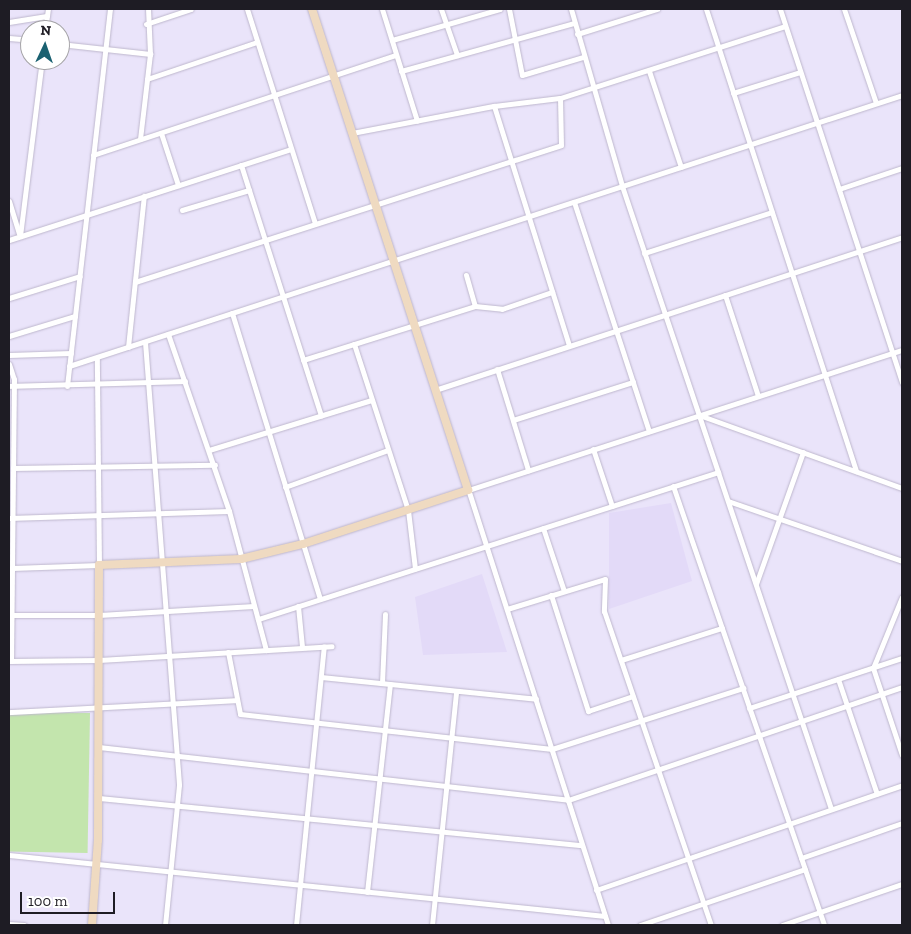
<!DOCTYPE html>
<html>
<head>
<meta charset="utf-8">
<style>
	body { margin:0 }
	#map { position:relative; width:911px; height:934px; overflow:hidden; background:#eae4fa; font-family:"Zilla Slab",serif }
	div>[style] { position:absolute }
	.built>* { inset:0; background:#e3daf8 }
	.green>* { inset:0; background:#c3e5ad; transform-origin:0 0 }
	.roads { filter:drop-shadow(0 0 1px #beb7cd) drop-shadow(0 0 1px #beb7cd) }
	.street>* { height:5px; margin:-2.5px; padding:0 2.5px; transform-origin:2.5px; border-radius:2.5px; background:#fff }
	.secondary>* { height:8px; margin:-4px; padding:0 4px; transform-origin:4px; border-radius:4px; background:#efdac1 }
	span { translate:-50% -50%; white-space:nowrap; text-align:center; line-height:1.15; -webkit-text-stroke:4.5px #fff; paint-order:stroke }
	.frame { position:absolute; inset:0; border:10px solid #1e1c24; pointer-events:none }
	.north { position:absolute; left:20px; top:20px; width:50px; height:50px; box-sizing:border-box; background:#fff; border:1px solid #a5a4a7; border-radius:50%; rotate:3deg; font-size:14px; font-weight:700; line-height:20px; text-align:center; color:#1e1c24 }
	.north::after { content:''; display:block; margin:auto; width:18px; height:22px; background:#1a6171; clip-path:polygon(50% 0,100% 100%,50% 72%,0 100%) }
	.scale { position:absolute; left:20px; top:892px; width:95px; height:22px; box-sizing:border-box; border:2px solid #1e1c24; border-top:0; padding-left:6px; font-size:15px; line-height:18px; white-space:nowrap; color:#1e1c24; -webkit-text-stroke:4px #fff; paint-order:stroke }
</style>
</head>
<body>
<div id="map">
	<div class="built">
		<div style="clip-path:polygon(671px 503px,692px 581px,609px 609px,609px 513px)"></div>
		<div style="clip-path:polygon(482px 574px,507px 652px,423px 655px,415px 597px)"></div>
	</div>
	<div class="green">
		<div style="left:90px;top:713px;width:140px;height:81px;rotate:91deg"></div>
	</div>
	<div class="roads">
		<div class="street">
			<div style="left:247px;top:9px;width:225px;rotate:72.4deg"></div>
			<div style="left:382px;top:9px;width:117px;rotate:72.6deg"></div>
			<div style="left:441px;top:9px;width:49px;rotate:70.8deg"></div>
			<div style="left:509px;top:9px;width:67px;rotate:78.9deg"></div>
			<div style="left:522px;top:75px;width:64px;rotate:-16.4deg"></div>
			<div style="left:571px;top:9px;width:184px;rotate:73.9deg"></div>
			<div style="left:622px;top:186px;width:657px;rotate:71.45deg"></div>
			<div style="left:706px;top:9px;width:486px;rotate:72deg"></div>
			<div style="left:780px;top:9px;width:393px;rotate:71.9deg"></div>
			<div style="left:844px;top:9px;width:99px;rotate:71.2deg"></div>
			<div style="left:9px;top:22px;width:38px;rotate:-9deg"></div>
			<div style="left:146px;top:24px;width:47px;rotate:-18.4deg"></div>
			<div style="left:45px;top:30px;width:21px;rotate:-82deg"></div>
			<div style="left:577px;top:34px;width:84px;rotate:-17.4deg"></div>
			<div style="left:9px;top:38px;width:21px;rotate:5deg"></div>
			<div style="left:392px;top:40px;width:112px;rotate:-16deg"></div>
			<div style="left:60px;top:44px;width:91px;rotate:6.3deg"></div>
			<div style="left:401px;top:71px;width:180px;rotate:-15.5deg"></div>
			<div style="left:649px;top:71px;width:101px;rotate:71.6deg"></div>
			<div style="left:147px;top:79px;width:116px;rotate:-18.6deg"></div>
			<div style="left:733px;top:93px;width:70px;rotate:-17.4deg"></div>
			<div style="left:494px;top:106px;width:251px;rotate:72.6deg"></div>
			<div style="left:161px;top:133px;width:55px;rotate:71.9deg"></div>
			<div style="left:352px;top:133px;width:145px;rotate:-10.8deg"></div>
			<div style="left:494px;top:106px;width:66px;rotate:-6.9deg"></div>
			<div style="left:560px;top:98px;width:236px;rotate:-17.7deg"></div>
			<div style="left:140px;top:139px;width:86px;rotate:-83.3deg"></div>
			<div style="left:150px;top:54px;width:45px;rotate:-92.5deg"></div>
			<div style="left:93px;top:155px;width:319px;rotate:-18.3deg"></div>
			<div style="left:241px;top:165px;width:263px;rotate:72.3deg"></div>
			<div style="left:839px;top:189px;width:66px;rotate:-18.4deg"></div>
			<div style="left:9px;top:201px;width:34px;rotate:73deg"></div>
			<div style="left:574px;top:202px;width:241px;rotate:71.9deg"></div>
			<div style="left:182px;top:210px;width:70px;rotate:-16.6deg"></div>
			<div style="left:20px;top:236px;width:177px;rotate:-82.9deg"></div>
			<div style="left:9px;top:240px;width:296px;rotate:-17.9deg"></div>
			<div style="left:644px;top:253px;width:134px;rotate:-17.8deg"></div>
			<div style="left:466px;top:275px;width:32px;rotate:74deg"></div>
			<div style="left:135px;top:282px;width:447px;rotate:-17.8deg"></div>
			<div style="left:561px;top:145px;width:47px;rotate:-91.2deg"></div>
			<div style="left:725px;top:295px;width:106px;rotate:71.9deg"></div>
			<div style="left:9px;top:298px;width:74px;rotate:-17.2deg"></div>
			<div style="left:232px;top:313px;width:299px;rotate:72.9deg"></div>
			<div style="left:168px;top:334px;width:187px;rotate:71deg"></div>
			<div style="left:229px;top:511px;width:144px;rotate:75.1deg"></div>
			<div style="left:9px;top:336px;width:69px;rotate:-16.9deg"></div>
			<div style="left:145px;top:342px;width:444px;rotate:85.6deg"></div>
			<div style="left:179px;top:785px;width:141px;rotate:95.7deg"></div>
			<div style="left:354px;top:344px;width:175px;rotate:72deg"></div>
			<div style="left:408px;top:510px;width:59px;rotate:83.2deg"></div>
			<div style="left:128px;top:347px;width:152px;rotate:-84deg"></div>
			<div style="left:9px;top:355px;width:62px;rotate:-1.8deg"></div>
			<div style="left:303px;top:360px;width:180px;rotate:-17.4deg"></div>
			<div style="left:475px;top:306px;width:27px;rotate:6deg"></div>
			<div style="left:502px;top:309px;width:53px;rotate:-18.8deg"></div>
			<div style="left:9px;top:364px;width:16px;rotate:72deg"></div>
			<div style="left:14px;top:379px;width:282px;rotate:90.6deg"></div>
			<div style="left:69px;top:366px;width:876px;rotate:-18.02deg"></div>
			<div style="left:497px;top:369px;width:106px;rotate:72.9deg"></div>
			<div style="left:9px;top:386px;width:176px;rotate:-1.6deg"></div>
			<div style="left:67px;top:386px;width:379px;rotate:-83.5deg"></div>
			<div style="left:435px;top:390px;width:491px;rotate:-18.1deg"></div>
			<div style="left:699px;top:415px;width:216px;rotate:19.8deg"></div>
			<div style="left:513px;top:420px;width:126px;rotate:-17.6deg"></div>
			<div style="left:593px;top:449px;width:60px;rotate:71.6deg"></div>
			<div style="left:209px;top:450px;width:170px;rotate:-17.1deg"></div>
			<div style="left:13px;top:468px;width:202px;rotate:-0.9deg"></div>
			<div style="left:673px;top:486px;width:464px;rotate:71deg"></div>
			<div style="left:285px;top:487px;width:109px;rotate:-19.8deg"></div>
			<div style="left:728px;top:501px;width:184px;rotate:19deg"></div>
			<div style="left:9px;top:518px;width:220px;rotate:-1.8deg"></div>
			<div style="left:543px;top:528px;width:66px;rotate:71.6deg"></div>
			<div style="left:12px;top:568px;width:87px;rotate:-2deg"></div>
			<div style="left:99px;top:565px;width:207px;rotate:-90.6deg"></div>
			<div style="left:756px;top:584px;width:140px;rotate:-70.4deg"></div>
			<div style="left:551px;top:595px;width:122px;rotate:72.3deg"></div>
			<div style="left:588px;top:711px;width:47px;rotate:-18.4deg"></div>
			<div style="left:902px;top:597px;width:77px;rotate:112.2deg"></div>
			<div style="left:873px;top:668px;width:92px;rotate:71.6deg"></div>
			<div style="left:298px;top:606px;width:41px;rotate:84.4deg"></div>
			<div style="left:507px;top:609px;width:102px;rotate:-17deg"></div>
			<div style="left:605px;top:579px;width:32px;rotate:92deg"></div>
			<div style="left:604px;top:611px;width:332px;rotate:71.2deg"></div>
			<div style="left:9px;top:615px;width:90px"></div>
			<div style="left:99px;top:615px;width:155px;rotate:-3.3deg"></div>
			<div style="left:258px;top:619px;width:483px;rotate:-17.7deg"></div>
			<div style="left:228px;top:652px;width:63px;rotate:79deg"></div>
			<div style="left:240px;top:714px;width:314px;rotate:6.4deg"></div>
			<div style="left:552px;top:749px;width:201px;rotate:-17.7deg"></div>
			<div style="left:621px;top:660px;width:106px;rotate:-17.6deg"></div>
			<div style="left:9px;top:661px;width:90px;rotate:-0.6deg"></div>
			<div style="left:99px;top:660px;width:233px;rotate:-3.4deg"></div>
			<div style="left:321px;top:677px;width:216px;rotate:5.8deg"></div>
			<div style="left:838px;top:679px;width:121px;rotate:71.3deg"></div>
			<div style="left:382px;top:683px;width:69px;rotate:-87.5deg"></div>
			<div style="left:749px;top:708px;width:161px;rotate:-18.1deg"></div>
			<div style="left:9px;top:712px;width:228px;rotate:-3deg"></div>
			<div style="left:99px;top:747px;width:472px;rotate:6.4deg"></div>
			<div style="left:568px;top:800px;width:353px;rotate:-18.7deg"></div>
			<div style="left:99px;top:798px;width:485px;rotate:5.6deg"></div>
			<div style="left:9px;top:855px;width:599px;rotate:5.84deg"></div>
			<div style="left:801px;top:858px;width:107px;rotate:-19.1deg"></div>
			<div style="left:596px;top:890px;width:324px;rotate:-18.9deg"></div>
			<div style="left:367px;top:892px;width:209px;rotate:-83.7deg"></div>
			<div style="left:9px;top:924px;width:15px;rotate:4deg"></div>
			<div style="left:296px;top:925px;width:280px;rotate:-84.3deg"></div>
			<div style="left:432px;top:925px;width:235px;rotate:-84.1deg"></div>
			<div style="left:608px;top:925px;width:457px;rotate:-107.8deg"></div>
			<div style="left:468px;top:490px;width:456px;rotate:-17.9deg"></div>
			<div style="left:640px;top:925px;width:174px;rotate:-18.7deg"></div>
			<div style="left:782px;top:925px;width:127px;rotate:-18.9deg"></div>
		</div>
		<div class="secondary">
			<div style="left:92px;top:925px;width:85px;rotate:-86deg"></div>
			<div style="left:98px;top:840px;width:275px;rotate:-89.8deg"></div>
			<div style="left:99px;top:565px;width:142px;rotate:-2.4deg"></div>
			<div style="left:241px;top:559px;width:64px;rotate:-13.6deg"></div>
			<div style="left:303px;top:544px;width:174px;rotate:-18.1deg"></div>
			<div style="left:468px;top:490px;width:506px;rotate:-107.97deg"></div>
		</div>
	</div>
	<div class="frame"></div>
	<div class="north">N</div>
	<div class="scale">100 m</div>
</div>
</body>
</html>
